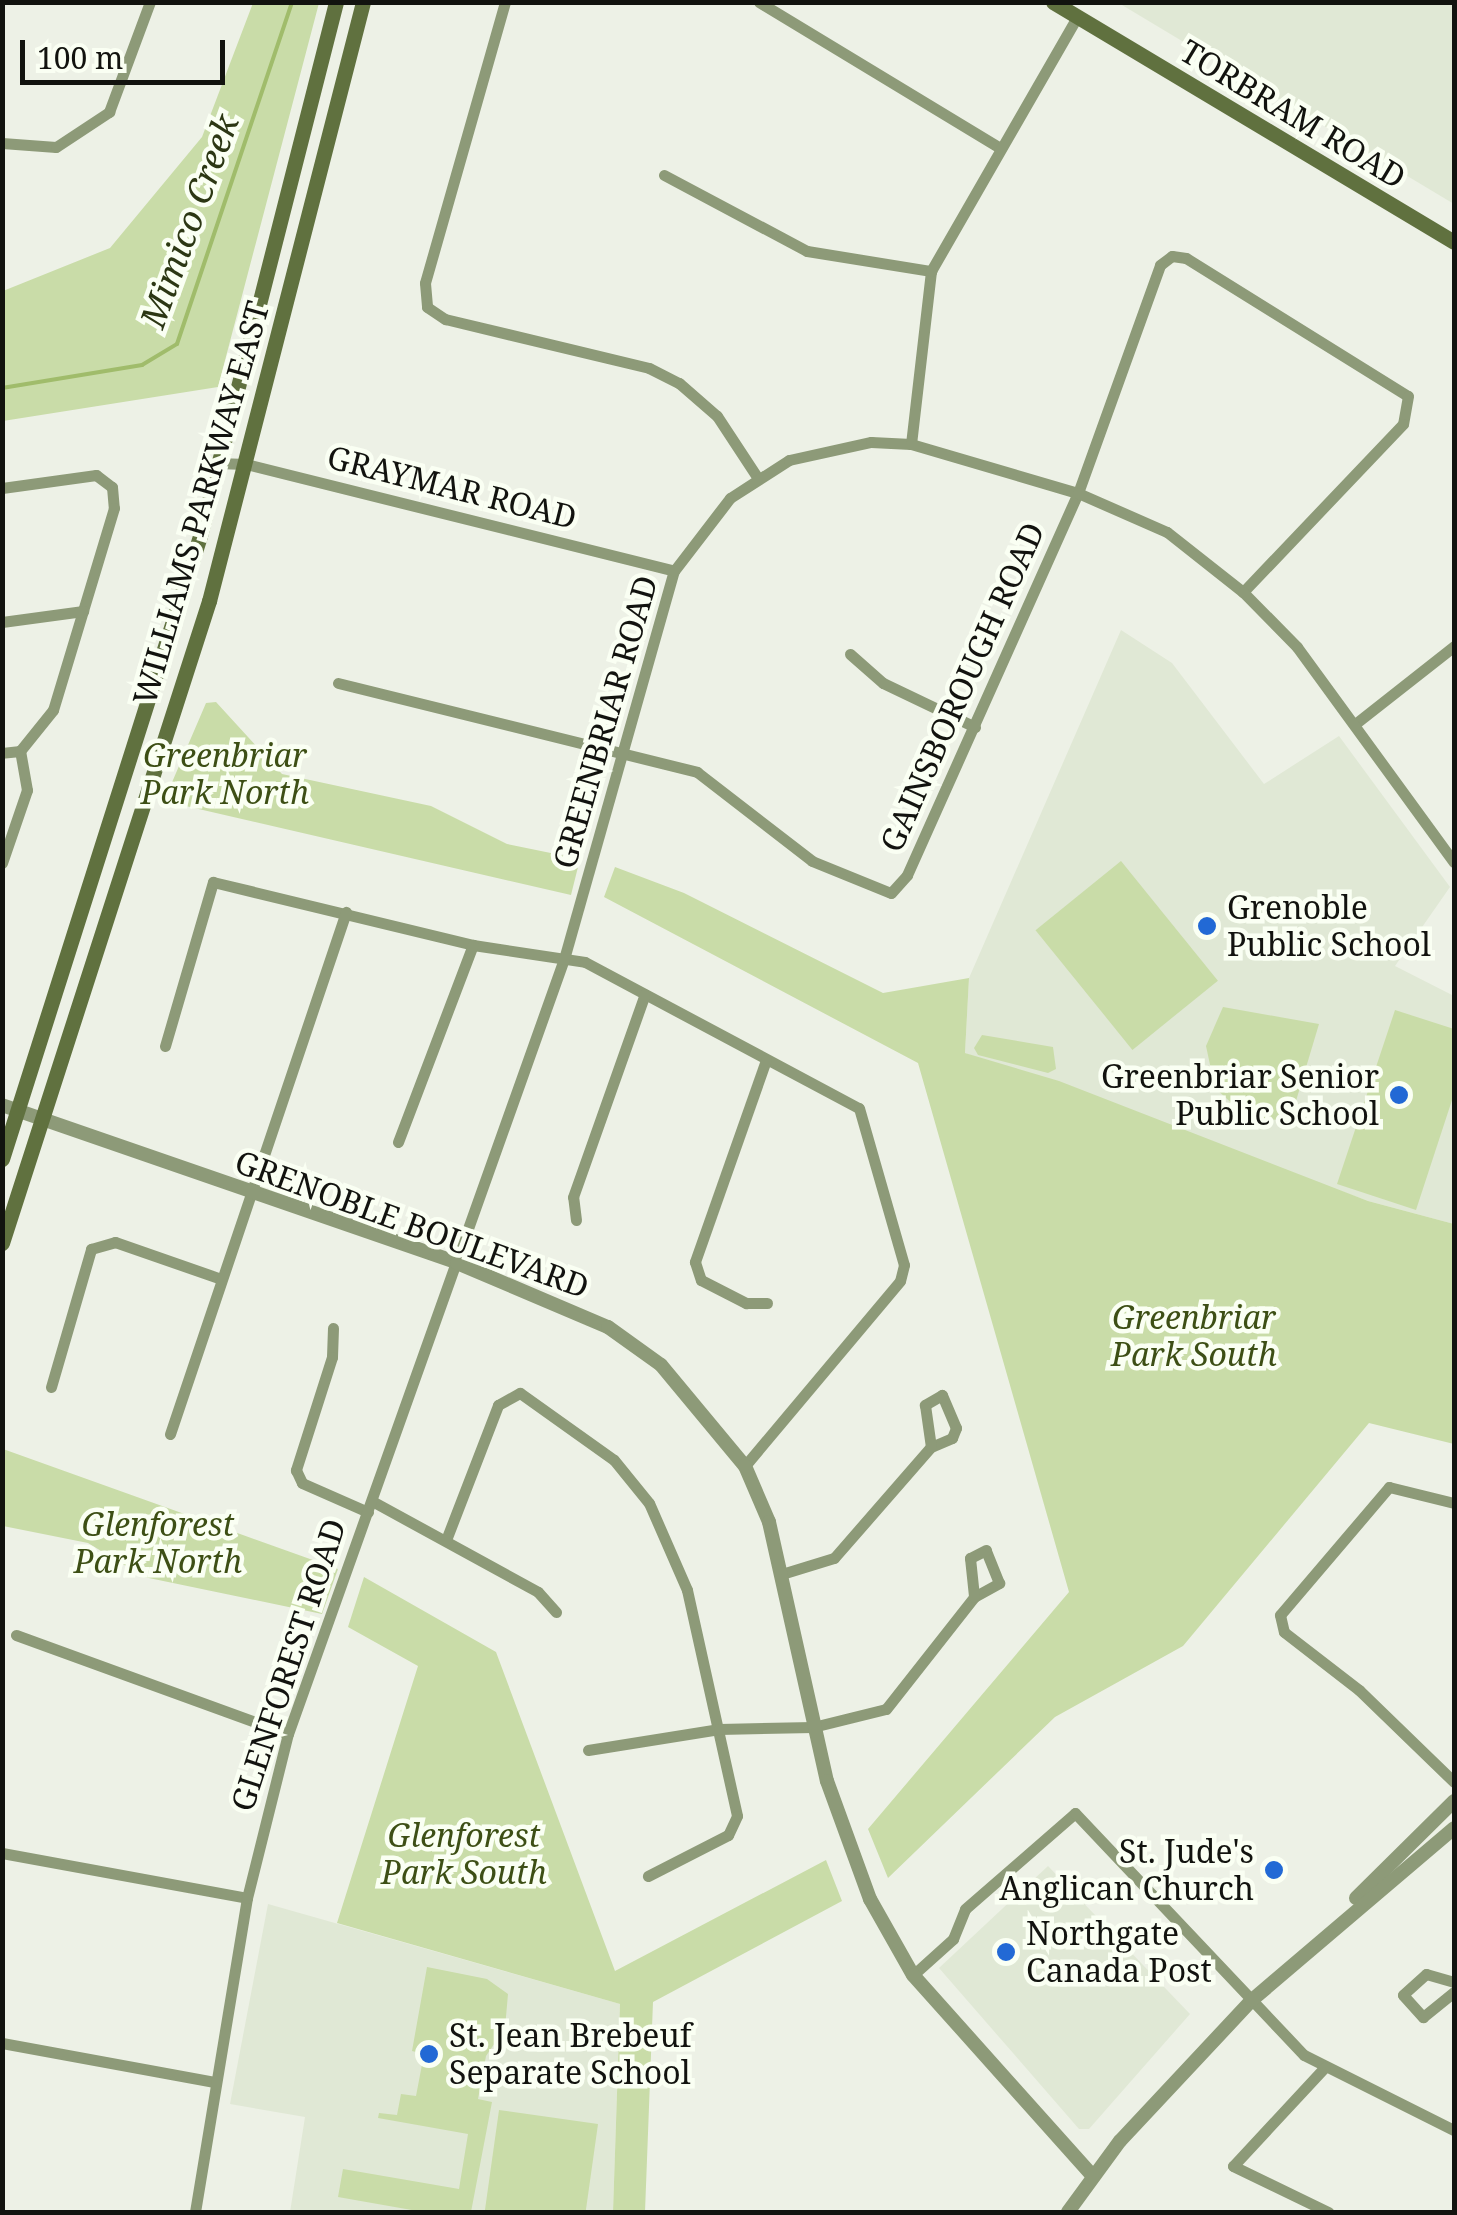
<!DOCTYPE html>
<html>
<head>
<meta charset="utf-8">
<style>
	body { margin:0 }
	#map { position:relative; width:1457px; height:2215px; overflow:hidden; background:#edf1e6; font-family:"Noto Serif",serif }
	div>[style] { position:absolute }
	.built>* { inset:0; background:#e0e8d5 }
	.green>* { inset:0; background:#c9dca8; transform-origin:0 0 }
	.stream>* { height:4px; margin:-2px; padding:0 2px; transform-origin:2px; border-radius:2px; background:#a0bc6b }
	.minor>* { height:11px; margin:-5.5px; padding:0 5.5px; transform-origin:5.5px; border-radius:5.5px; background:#8d9a78 }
	.tertiary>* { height:14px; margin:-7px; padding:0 7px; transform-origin:7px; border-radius:7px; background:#8d9a78 }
	.secondary>* { height:15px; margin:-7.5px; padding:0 7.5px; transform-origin:7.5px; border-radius:7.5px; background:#60713f }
	.dots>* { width:28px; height:28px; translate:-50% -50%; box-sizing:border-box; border:5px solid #fafff3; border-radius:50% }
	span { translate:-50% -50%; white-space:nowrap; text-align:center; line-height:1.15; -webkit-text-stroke:9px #fafff3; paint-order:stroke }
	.street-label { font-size:32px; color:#12130f }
	.park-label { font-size:32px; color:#3d4f15; font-style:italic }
	.poi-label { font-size:32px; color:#12130f }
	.left { translate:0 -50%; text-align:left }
	.right { translate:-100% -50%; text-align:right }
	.water-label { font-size:35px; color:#2c3714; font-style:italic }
	.frame { position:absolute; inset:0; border:5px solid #12130f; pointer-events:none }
	.scale { position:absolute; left:20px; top:40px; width:205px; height:45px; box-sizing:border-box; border:5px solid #12130f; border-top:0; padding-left:12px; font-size:30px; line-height:35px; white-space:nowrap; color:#12130f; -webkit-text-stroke:8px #fafff3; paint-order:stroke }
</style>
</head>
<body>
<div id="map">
	<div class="built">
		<div style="clip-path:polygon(1454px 3px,1454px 204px,1122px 5px,1124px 2px)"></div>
		<div style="clip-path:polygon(1121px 630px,1172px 663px,1264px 784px,1339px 736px,1450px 887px,1395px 966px,1454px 996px,1454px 1224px,1368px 1201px,965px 1053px,969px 978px)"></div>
		<div style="clip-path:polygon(1048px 1866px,1190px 2014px,1089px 2129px,1079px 2129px,939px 1968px)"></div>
		<div style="clip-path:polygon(268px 1904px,620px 2004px,613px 2212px,290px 2212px,305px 2117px,230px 2104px)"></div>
	</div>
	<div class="green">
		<div style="clip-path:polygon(253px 3px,319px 3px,218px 387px,3px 421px,3px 291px,110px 248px,202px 137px)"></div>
		<div style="clip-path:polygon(216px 702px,282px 774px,431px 806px,507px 844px,580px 859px,571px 895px,164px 801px,206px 703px)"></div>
		<div style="left:1121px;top:861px;width:154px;height:110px;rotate:51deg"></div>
		<div style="clip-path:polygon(615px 867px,684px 893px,883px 993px,969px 978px,965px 1053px,1059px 1081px,1368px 1201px,1454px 1224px,1454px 1444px,1369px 1423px,1183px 1646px,1055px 1717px,888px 1878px,868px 1829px,1069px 1592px,918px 1063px,604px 897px)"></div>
		<div style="clip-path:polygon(1223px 1007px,1319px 1024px,1290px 1121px,1247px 1117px,1215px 1088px,1206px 1046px)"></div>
		<div style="clip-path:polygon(1395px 1010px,1454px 1029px,1454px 1094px,1416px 1210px,1337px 1184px)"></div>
		<div style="clip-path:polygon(982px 1035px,1053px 1047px,1056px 1069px,1048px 1073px,978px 1055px,974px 1048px)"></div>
		<div style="clip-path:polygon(3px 1449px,338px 1569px,322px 1614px,144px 1577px,88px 1543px,3px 1526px)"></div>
		<div style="clip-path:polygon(364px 1577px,496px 1652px,615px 1971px,826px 1860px,842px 1901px,653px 2002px,645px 2212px,613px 2212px,620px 2004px,337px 1923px,418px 1666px,348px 1627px)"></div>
		<div style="clip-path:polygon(427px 1967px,487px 1979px,508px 1994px,505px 2028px,486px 2056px,478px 2099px,492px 2102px,471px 2212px,423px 2212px,338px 2197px,343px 2169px,459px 2189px,468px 2134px,378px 2118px,379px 2113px,397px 2115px,401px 2094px,416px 2096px,424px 2054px,412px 2051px)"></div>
		<div style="left:499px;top:2110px;width:100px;height:103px;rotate:8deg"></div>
	</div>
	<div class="stream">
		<div style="left:2px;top:388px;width:142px;rotate:-9.3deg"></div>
		<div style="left:142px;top:365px;width:41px;rotate:-31deg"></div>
		<div style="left:177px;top:344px;width:361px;rotate:-71.4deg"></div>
	</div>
	<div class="minor">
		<div style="left:505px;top:2px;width:292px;rotate:105.9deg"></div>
		<div style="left:425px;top:283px;width:24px;rotate:85deg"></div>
		<div style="left:427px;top:307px;width:22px;rotate:34deg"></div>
		<div style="left:445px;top:319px;width:210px;rotate:13.5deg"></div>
		<div style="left:649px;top:368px;width:34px;rotate:27deg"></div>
		<div style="left:679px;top:383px;width:50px;rotate:41deg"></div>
		<div style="left:717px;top:416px;width:73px;rotate:56.7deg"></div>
		<div style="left:759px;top:2px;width:278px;rotate:31.2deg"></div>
		<div style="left:2px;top:143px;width:54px;rotate:4.2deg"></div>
		<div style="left:56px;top:147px;width:64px;rotate:-33.4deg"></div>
		<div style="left:109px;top:112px;width:117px;rotate:-69.6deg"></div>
		<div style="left:664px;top:175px;width:162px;rotate:28deg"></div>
		<div style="left:807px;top:251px;width:126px;rotate:9.2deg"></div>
		<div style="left:911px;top:444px;width:174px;rotate:-83.4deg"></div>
		<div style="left:931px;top:271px;width:293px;rotate:-60.1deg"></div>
		<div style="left:217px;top:463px;width:29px;rotate:2deg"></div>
		<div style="left:246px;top:464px;width:441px;rotate:14deg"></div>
		<div style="left:2px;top:488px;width:95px;rotate:-7.9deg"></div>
		<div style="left:96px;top:475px;width:20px;rotate:37deg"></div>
		<div style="left:112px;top:487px;width:21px;rotate:85deg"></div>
		<div style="left:114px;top:508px;width:211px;rotate:106.8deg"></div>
		<div style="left:53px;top:710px;width:53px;rotate:128.8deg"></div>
		<div style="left:20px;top:751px;width:18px;rotate:174deg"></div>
		<div style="left:2px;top:622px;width:82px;rotate:-7.7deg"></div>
		<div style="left:850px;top:654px;width:44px;rotate:41.3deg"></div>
		<div style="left:883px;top:683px;width:102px;rotate:25.6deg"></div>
		<div style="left:338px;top:683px;width:370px;rotate:13.9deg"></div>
		<div style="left:697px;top:772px;width:145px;rotate:37.7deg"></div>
		<div style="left:812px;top:861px;width:85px;rotate:22.1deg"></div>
		<div style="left:891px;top:893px;width:24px;rotate:-48deg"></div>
		<div style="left:907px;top:875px;width:419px;rotate:-65.9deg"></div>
		<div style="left:1078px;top:493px;width:242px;rotate:-70.2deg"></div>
		<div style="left:1160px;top:265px;width:15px;rotate:-37deg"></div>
		<div style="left:1172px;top:256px;width:14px;rotate:8deg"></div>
		<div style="left:1186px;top:258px;width:261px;rotate:31.9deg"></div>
		<div style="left:1408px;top:396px;width:28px;rotate:100deg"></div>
		<div style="left:1403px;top:424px;width:232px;rotate:133.6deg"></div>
		<div style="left:1355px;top:724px;width:126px;rotate:-38.2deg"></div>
		<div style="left:2px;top:863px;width:77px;rotate:-71.1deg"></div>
		<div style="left:27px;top:790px;width:40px;rotate:-100deg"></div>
		<div style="left:165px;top:1046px;width:171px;rotate:-73.7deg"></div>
		<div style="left:213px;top:882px;width:268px;rotate:13.6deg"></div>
		<div style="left:473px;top:945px;width:113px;rotate:8.6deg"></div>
		<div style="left:585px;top:962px;width:310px;rotate:28.1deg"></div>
		<div style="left:859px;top:1108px;width:163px;rotate:74deg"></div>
		<div style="left:904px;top:1265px;width:16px;rotate:104deg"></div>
		<div style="left:900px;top:1281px;width:241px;rotate:130deg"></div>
		<div style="left:766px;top:1060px;width:214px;rotate:109.4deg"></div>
		<div style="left:695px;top:1262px;width:19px;rotate:72deg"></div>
		<div style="left:701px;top:1280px;width:51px;rotate:27.1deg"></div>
		<div style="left:746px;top:1303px;width:21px"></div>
		<div style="left:398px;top:1142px;width:211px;rotate:-69.2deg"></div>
		<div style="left:576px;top:1220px;width:23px;rotate:-97deg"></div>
		<div style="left:573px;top:1197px;width:215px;rotate:-70.5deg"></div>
		<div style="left:333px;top:1328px;width:29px;rotate:92deg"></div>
		<div style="left:332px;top:1357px;width:119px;rotate:107.7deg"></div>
		<div style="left:296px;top:1470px;width:14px;rotate:65deg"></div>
		<div style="left:302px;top:1483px;width:72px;rotate:23.7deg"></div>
		<div style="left:51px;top:1387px;width:144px;rotate:-73.8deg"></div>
		<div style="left:91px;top:1249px;width:25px;rotate:-16deg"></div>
		<div style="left:115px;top:1242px;width:112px;rotate:19.2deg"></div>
		<div style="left:170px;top:1434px;width:551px;rotate:-71.37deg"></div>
		<div style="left:372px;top:1501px;width:189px;rotate:28.7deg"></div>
		<div style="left:538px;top:1592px;width:27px;rotate:48deg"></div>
		<div style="left:1454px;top:1503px;width:67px;rotate:-166.2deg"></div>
		<div style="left:1389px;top:1487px;width:168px;rotate:130.4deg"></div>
		<div style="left:1280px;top:1615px;width:17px;rotate:77deg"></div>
		<div style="left:1284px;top:1632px;width:95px;rotate:37.7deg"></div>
		<div style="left:1359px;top:1690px;width:132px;rotate:44.1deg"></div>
		<div style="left:446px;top:1540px;width:145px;rotate:-68.9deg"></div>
		<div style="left:498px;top:1405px;width:25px;rotate:-29deg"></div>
		<div style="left:520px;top:1393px;width:115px;rotate:35.5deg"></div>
		<div style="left:614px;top:1460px;width:55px;rotate:50.9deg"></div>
		<div style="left:649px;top:1503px;width:95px;rotate:66.4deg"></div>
		<div style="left:687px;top:1590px;width:231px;rotate:77.5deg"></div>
		<div style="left:737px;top:1816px;width:21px;rotate:115deg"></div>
		<div style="left:728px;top:1835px;width:90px;rotate:152.9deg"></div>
		<div style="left:785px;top:1573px;width:51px;rotate:-17deg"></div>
		<div style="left:834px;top:1558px;width:147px;rotate:-48.9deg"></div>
		<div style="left:931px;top:1447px;width:23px;rotate:-23deg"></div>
		<div style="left:952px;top:1438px;width:11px;rotate:-68deg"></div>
		<div style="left:956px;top:1428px;width:36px;rotate:-113deg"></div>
		<div style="left:942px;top:1395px;width:20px;rotate:150deg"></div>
		<div style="left:925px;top:1405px;width:42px;rotate:81.9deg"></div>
		<div style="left:16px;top:1635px;width:289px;rotate:20deg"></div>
		<div style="left:588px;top:1750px;width:133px;rotate:-9.1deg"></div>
		<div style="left:719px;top:1729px;width:94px;rotate:-1.2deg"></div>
		<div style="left:813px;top:1727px;width:75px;rotate:-13.9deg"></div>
		<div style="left:886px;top:1709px;width:142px;rotate:-51.8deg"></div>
		<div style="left:974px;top:1597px;width:29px;rotate:-29deg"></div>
		<div style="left:999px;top:1583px;width:35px;rotate:-112deg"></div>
		<div style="left:986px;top:1550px;width:18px;rotate:153deg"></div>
		<div style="left:970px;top:1558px;width:39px;rotate:84deg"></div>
		<div style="left:2px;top:1853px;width:249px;rotate:10.4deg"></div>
		<div style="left:913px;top:1975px;width:54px;rotate:-42deg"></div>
		<div style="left:953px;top:1939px;width:32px;rotate:-68deg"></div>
		<div style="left:965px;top:1909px;width:146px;rotate:-41.1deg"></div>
		<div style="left:1075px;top:1813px;width:333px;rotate:46.6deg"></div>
		<div style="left:1304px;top:2055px;width:168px;rotate:26.6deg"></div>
		<div style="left:1454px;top:1982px;width:29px;rotate:-164deg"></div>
		<div style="left:1426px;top:1974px;width:31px;rotate:138deg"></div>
		<div style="left:1403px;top:1995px;width:30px;rotate:48deg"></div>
		<div style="left:1423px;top:2017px;width:40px;rotate:-39deg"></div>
		<div style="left:2px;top:2043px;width:216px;rotate:10.4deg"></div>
		<div style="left:1325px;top:2067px;width:135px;rotate:132.9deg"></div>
		<div style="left:1233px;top:2166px;width:106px;rotate:25.8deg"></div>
		<div style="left:195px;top:2212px;width:318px;rotate:-80.6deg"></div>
		<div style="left:247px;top:1898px;width:169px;rotate:-76deg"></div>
		<div style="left:288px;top:1734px;width:823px;rotate:-70.4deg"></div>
		<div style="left:564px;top:959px;width:403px;rotate:-74.2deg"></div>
		<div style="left:674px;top:571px;width:92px;rotate:-52.5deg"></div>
		<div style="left:730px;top:498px;width:70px;rotate:-32.8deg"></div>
		<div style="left:789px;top:460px;width:84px;rotate:-12.4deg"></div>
		<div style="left:871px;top:442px;width:40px;rotate:2.9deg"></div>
		<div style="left:911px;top:444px;width:174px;rotate:16.4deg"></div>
		<div style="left:1078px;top:493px;width:97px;rotate:23.7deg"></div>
		<div style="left:1167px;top:532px;width:97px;rotate:38.3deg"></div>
		<div style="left:1243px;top:592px;width:77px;rotate:45.5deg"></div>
		<div style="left:1297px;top:647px;width:266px;rotate:53.9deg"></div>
	</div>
	<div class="tertiary">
		<div style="left:2px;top:1105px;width:482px;rotate:19.1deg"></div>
		<div style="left:457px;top:1263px;width:164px;rotate:23deg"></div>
		<div style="left:608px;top:1327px;width:65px;rotate:35.6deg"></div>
		<div style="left:661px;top:1365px;width:131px;rotate:50.3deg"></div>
		<div style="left:745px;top:1466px;width:61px;rotate:66.8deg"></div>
		<div style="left:769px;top:1522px;width:265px;rotate:77.4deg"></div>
		<div style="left:827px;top:1781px;width:126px;rotate:70deg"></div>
		<div style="left:870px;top:1899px;width:87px;rotate:60.5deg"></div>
		<div style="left:913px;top:1975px;width:270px;rotate:48.2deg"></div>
		<div style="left:1356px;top:1898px;width:138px;rotate:-44.7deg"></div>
		<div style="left:1068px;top:2212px;width:88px;rotate:-53.8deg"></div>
		<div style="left:1120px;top:2141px;width:193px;rotate:-46.9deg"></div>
		<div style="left:1252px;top:2000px;width:265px;rotate:-40.4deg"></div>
	</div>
	<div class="secondary">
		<div style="left:1053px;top:2px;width:467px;rotate:30.9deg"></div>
		<div style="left:2px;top:1159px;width:654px;rotate:-72.37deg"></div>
		<div style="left:200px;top:536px;width:551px;rotate:-75.71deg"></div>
		<div style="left:2px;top:1243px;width:675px;rotate:-72.13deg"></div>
		<div style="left:209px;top:601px;width:618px;rotate:-75.58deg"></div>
	</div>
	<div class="dots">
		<div style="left:1207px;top:926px;background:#2269d5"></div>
		<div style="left:1399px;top:1095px;background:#2269d5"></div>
		<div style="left:1274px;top:1870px;background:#2269d5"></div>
		<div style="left:1006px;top:1952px;background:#2269d5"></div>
		<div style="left:429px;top:2054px;background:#2269d5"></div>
	</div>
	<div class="street-label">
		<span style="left:1293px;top:114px;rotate:31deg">TORBRAM ROAD</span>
		<span style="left:452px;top:487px;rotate:14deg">GRAYMAR ROAD</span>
		<span style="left:201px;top:503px;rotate:-74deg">WILLIAMS PARKWAY EAST</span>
		<span style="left:962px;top:687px;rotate:-66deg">GAINSBOROUGH ROAD</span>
		<span style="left:605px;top:722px;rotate:-74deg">GREENBRIAR ROAD</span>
		<span style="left:412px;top:1224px;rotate:20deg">GRENOBLE BOULEVARD</span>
		<span style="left:288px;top:1665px;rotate:-72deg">GLENFOREST ROAD</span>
	</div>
	<div class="park-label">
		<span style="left:225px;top:774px">Greenbriar<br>Park North</span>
		<span style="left:1194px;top:1336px">Greenbriar<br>Park South</span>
		<span style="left:158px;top:1543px">Glenforest<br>Park North</span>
		<span style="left:464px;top:1854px">Glenforest<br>Park South</span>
	</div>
	<div class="poi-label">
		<span class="left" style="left:1227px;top:926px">Grenoble<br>Public School</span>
		<span class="right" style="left:1379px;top:1095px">Greenbriar Senior<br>Public School</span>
		<span class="right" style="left:1254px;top:1870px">St. Jude's<br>Anglican Church</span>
		<span class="left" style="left:1026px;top:1952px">Northgate<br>Canada Post</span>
		<span class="left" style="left:449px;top:2054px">St. Jean Brebeuf<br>Separate School</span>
	</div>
	<div class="water-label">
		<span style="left:189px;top:221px;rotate:-70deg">Mimico Creek</span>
	</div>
	<div class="frame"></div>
	<div class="scale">100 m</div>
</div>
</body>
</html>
